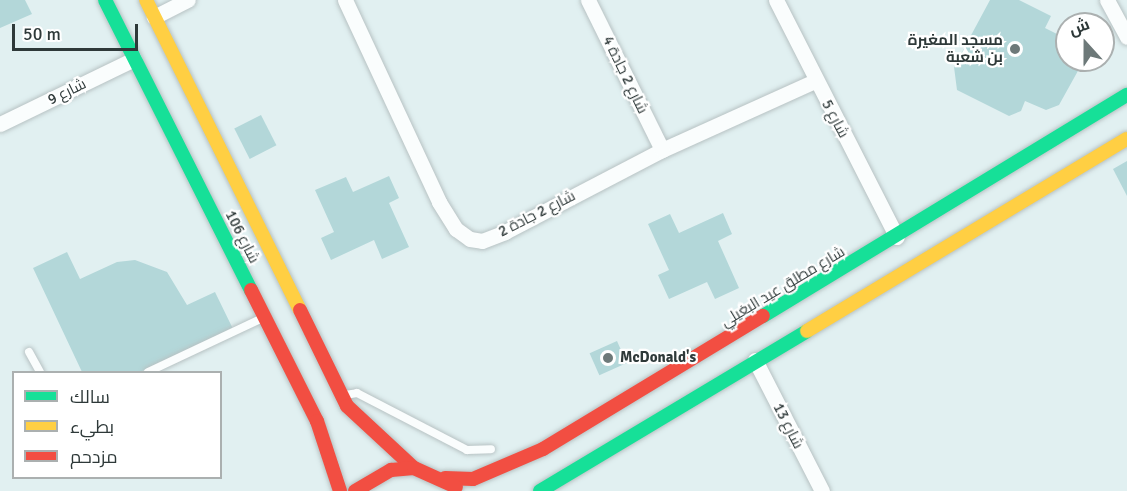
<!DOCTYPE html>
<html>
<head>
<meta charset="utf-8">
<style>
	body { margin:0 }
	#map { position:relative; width:1127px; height:491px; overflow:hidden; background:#e1f0f1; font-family:Signika,Cairo,sans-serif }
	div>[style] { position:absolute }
	.building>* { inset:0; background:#b3d7d9; transform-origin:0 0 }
	.roads { filter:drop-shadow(0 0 2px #b7c2c3) drop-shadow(0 0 2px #b7c2c3) }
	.lane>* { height:8px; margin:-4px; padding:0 4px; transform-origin:4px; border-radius:4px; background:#fafdfd }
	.street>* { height:15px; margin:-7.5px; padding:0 7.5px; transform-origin:7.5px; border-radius:7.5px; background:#fafdfd }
	.fast>* { height:14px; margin:-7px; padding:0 7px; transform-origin:7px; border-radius:7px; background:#16e098 }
	.slow>* { height:14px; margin:-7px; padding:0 7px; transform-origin:7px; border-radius:7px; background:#ffcf43 }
	.jam>* { height:14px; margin:-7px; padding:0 7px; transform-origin:7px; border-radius:7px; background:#f24e42 }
	.dots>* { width:16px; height:16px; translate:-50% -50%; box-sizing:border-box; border:3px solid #fff; border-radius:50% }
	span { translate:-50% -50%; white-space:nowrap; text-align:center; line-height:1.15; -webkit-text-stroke:4.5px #fff; paint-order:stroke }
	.poi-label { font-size:15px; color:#2e3939; font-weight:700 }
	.right { translate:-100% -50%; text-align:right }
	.left { translate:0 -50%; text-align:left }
	.street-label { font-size:15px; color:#2e3939 }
	.legend { position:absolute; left:12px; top:371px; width:210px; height:108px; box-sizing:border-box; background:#fff; border:2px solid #abb0b0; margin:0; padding:8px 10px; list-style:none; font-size:18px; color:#2e3939 }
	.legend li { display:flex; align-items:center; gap:12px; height:30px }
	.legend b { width:30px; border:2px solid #abb0b0 }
	.north { position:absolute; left:1055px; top:12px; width:60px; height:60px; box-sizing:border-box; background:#fff; border:2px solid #abb0b0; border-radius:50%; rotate:339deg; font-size:16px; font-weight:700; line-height:24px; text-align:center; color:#2e3939 }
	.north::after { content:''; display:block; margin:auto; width:21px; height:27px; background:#6d7979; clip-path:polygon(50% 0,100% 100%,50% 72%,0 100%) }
	.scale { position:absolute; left:12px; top:24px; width:126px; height:27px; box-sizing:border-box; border:3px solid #2e3939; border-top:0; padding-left:8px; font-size:18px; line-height:21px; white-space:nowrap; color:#2e3939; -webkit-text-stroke:4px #fff; paint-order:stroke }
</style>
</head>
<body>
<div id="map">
	<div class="building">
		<div style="clip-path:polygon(0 0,25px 0,32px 14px,0 28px)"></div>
		<div style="clip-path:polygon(990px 0,1019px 0,1051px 16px,1045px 28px,1067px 39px,1067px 60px,1084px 60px,1059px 105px,1046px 110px,1025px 101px,1021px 111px,1009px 116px,957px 90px,954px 67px)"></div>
		<div style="left:261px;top:115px;width:34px;height:30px;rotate:63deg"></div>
		<div style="clip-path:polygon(1127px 161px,1127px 196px,1113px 169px)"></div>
		<div style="clip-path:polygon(389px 176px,399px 198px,389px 203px,409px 247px,382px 259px,374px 240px,331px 260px,321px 238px,334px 232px,315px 190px,346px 177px,353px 192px)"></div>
		<div style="clip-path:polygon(723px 213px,732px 234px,718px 241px,739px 288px,715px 299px,707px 282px,669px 299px,658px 275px,669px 270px,648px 224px,670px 214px,679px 233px)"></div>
		<div style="clip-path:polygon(67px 252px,80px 279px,117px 262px,135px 260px,167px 272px,187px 305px,215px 292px,233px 329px,140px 372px,82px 372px,33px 268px)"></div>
		<div style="left:617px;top:341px;width:24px;height:30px;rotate:66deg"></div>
	</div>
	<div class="roads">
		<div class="lane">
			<div style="left:29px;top:352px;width:23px;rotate:61deg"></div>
			<div style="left:148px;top:372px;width:127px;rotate:-25.2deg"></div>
			<div style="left:345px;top:395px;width:12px;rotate:-9deg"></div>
			<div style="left:357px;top:393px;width:124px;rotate:27.4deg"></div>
			<div style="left:467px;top:450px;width:24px;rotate:-2deg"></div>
		</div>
		<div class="street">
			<div style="left:345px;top:0;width:223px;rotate:65deg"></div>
			<div style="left:439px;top:202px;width:32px;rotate:58deg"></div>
			<div style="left:456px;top:229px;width:17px;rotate:36deg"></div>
			<div style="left:470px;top:239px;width:12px;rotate:9deg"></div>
			<div style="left:482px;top:241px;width:25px;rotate:-21deg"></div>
			<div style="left:505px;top:232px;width:177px;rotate:-27.6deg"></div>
			<div style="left:662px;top:150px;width:168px;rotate:-24.3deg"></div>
			<div style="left:588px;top:0;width:167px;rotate:63.7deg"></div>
			<div style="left:776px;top:0;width:266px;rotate:63deg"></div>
			<div style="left:1107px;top:0;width:42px;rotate:61.6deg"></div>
			<div style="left:154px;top:17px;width:38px;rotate:-27deg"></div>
			<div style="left:0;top:124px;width:149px;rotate:-25.9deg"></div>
			<div style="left:755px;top:360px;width:147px;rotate:62.9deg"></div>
		</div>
		<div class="fast">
			<div style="left:105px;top:0;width:325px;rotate:63.3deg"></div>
			<div style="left:763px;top:316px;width:426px;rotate:-31.3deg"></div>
			<div style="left:540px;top:491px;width:311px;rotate:-30.9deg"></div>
		</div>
		<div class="slow">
			<div style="left:146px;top:0;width:346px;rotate:63.6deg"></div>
			<div style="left:807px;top:331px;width:373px;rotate:-31deg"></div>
		</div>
		<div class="jam">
			<div style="left:251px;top:290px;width:147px;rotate:63.3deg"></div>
			<div style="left:317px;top:421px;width:74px;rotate:71.8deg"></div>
			<div style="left:300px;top:310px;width:107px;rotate:63.9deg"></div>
			<div style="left:347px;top:406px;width:91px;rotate:42.8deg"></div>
			<div style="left:445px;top:478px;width:28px;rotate:2deg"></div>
			<div style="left:473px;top:479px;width:76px;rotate:-23.2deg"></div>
			<div style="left:543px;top:449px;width:257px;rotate:-31.2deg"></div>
			<div style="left:355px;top:491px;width:42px;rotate:-30.3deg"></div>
			<div style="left:391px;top:470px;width:23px;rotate:-5deg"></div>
			<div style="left:414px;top:468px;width:46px;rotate:24.3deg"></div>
		</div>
	</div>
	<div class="dots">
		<div style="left:1015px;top:49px;background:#6d7979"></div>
		<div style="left:608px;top:358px;background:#6d7979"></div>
	</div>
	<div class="poi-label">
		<span class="right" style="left:1003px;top:49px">مسجد المغيرة<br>بن شعبة</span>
		<span class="left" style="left:620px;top:358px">McDonald's</span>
	</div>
	<div class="street-label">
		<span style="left:625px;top:75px;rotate:64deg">شارع 2 جادة 4</span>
		<span style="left:67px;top:92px;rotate:-26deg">شارع 9</span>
		<span style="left:835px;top:119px;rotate:62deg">شارع 5</span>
		<span style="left:537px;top:214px;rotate:-27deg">شارع 2 جادة 2</span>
		<span style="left:242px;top:237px;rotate:63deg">شارع 106</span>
		<span style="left:783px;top:287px;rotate:-31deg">شارع مطلق عيد البغيلي</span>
		<span style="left:788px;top:426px;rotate:63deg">شارع 13</span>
	</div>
	<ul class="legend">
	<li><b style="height:8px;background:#16e098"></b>سالك</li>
	<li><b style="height:8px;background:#ffcf43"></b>بطيء</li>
	<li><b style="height:8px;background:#f24e42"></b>مزدحم</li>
	</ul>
	<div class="north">ش</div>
	<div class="scale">50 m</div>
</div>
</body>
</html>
